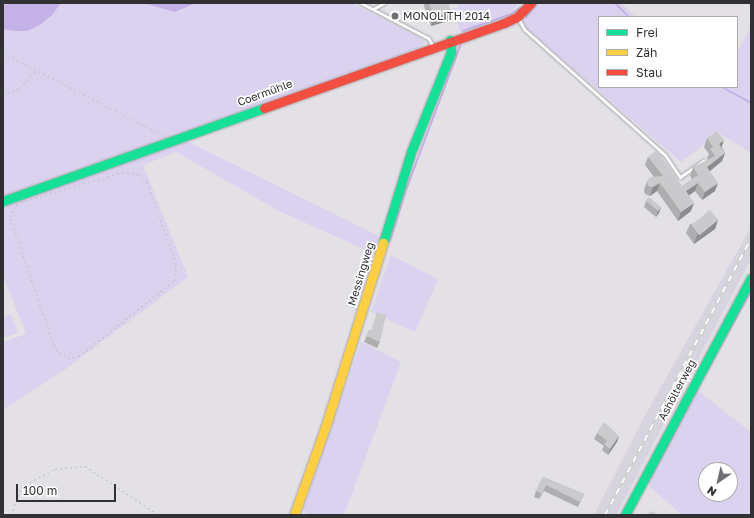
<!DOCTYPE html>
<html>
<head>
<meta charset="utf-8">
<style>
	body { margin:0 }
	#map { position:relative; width:754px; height:518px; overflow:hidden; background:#e3e1e6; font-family:"Golos Text",sans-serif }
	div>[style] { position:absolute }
	.built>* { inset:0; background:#d8d4df }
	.green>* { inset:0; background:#dbd2f0 }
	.water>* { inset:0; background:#c4b1e7 }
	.stream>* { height:2px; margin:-1px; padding:0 1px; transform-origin:1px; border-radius:1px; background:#c4b1e7 }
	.path>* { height:1px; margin-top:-0.5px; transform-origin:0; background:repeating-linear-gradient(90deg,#c2c2c3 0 2px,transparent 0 5px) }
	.roads { filter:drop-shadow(0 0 1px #a5a4a7) drop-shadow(0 0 1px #a5a4a7) }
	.lane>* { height:3px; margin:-1.5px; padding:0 1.5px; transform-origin:1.5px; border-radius:1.5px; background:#fbfafb }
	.fast>* { height:9px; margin:-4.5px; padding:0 4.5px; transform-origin:4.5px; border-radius:4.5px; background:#16e098 }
	.slow>* { height:9px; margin:-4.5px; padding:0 4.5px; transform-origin:4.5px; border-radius:4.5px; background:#ffcf43 }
	.jam>* { height:9px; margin:-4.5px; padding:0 4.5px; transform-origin:4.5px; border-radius:4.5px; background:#f24e42 }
	.rail>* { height:3.5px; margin-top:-1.75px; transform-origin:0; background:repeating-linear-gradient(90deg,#fff 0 6px,#d1d1d2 0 12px); box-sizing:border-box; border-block:1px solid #d1d1d2 }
	.wall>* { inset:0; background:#aeadaf }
	.shaded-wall>* { inset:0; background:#8d8d8f }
	.building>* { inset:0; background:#cac9cc; transform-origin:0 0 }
	.dots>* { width:11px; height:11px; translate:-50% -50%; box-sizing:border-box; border:2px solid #fff; border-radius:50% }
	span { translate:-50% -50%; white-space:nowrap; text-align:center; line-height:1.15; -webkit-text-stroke:3.5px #fff; paint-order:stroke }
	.poi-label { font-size:11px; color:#313033 }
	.left { translate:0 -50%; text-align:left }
	.street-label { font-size:11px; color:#313033 }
	.frame { position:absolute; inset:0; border:4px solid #313033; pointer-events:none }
	.legend { position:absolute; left:598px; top:16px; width:140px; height:72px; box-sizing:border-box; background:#fff; border:1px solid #adacad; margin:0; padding:5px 7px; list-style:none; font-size:12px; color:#313033 }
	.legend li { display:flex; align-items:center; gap:8px; height:20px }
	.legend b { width:20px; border:1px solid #adacad }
	.north { position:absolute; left:698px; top:462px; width:40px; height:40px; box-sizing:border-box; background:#fff; border:1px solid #adacad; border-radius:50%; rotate:214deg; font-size:11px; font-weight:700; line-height:16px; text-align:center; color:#313033 }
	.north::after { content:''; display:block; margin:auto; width:14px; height:18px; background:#6f6e72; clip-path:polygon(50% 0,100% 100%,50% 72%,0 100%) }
	.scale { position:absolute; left:16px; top:484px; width:100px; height:18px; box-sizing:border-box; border:2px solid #313033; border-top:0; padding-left:5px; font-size:12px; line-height:14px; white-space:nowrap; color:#313033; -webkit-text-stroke:3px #fff; paint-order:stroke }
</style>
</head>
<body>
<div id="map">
	<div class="built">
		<div style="clip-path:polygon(751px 227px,751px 259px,616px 515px,594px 515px,643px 419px)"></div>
	</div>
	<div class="green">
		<div style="clip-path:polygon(3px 3px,352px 3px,421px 38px,425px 42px,420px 48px,3px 196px)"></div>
		<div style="clip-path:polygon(460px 3px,519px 3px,511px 12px,460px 32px,453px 7px,457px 9px)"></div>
		<div style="clip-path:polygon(539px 3px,621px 3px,636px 17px,599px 17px,599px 87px,737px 87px,737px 53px,751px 27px,751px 153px,719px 133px,681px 162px,520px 23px)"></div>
		<div style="clip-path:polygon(169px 141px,187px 141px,381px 237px,370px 252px,279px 211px,176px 152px,143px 165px,188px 277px,66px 369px,3px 410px,3px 342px,26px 334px,3px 276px,3px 207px,28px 198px,23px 194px)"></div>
		<div style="clip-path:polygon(391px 255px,438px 279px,415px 332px,371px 312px)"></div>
		<div style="clip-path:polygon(11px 314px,18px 333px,3px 338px,3px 317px)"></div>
		<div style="clip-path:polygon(361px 342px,401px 362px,344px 515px,307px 515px,303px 509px)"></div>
		<div style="clip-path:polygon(evenodd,697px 390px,751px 432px,751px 515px,682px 515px,649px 486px,697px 390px,706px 470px,730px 470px,730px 494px,706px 494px,706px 470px)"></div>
	</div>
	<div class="water">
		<div style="clip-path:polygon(10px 3px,61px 3px,52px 15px,40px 25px,27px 31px,14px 31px,3px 29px,3px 6px)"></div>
		<div style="clip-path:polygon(143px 3px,196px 3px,175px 12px)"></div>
	</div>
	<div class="stream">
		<div style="left:615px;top:3px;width:20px;rotate:45deg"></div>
		<div style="left:526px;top:17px;width:18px;rotate:-52deg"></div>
		<div style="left:507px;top:26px;width:7px;rotate:-16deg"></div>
		<div style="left:463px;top:31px;width:51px;rotate:-19.5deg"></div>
		<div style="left:511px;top:14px;width:11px;rotate:-34deg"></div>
		<div style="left:722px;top:87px;width:33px;rotate:29deg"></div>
		<div style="left:390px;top:241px;width:53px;rotate:-72.6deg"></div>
		<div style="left:406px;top:190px;width:159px;rotate:-69.4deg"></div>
		<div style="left:700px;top:384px;width:106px;rotate:-61.3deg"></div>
		<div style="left:649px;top:482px;width:104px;rotate:-62.4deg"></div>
	</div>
	<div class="path">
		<div style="left:3px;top:53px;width:182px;rotate:27.1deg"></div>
		<div style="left:3px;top:95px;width:18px;rotate:-22deg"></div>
		<div style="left:20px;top:88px;width:24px;rotate:-48deg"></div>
		<div style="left:122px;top:172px;width:16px;rotate:7deg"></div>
		<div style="left:138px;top:174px;width:12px;rotate:42deg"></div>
		<div style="left:147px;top:182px;width:87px;rotate:70.5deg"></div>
		<div style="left:176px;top:264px;width:10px;rotate:90deg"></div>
		<div style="left:176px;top:274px;width:7px;rotate:106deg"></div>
		<div style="left:174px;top:281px;width:121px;rotate:141.7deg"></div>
		<div style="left:79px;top:356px;width:9px;rotate:167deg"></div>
		<div style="left:70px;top:358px;width:15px;rotate:-152deg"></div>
		<div style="left:57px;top:351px;width:9px;rotate:-117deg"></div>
		<div style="left:53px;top:343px;width:133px;rotate:-108.8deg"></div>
		<div style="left:10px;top:217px;width:13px;rotate:-63deg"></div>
		<div style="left:16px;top:205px;width:6px;rotate:-31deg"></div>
		<div style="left:21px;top:202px;width:105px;rotate:-16.5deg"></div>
		<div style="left:11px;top:515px;width:30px;rotate:-70deg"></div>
		<div style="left:21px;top:487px;width:38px;rotate:-28deg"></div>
		<div style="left:55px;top:469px;width:30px;rotate:-6deg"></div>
		<div style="left:85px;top:466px;width:89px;rotate:33.5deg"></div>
	</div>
	<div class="roads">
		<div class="lane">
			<div style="left:361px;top:3px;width:76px;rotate:27.6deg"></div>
			<div style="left:428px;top:38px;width:9px;rotate:58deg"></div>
			<div style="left:373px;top:9px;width:13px;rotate:-29deg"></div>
			<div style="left:518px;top:18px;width:13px;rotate:61deg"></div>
			<div style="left:524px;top:29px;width:189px;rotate:41.8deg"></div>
			<div style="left:665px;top:155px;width:27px;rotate:56deg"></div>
			<div style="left:680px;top:177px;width:29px;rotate:-35deg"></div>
		</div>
		<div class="fast">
			<div style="left:3px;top:201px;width:277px;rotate:-19.6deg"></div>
			<div style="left:383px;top:243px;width:95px;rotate:-72.9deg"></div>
			<div style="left:411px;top:152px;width:108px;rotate:-68.2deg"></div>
			<div style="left:451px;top:52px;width:12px;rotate:-95deg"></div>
			<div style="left:625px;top:515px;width:268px;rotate:-62deg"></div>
		</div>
		<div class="slow">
			<div style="left:294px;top:515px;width:96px;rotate:-70.4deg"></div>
			<div style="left:326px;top:425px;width:191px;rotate:-72.6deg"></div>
		</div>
		<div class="jam">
			<div style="left:264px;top:108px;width:255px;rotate:-19.5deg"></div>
			<div style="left:504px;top:23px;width:14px;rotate:-25deg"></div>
			<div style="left:517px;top:17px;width:20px;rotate:-45deg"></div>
		</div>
	</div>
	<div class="rail">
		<div style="left:605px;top:515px;width:313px;rotate:-62.2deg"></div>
	</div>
	<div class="wall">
		<div style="clip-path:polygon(425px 3px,448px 3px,451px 12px,448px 21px,431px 26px,424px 6px)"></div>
		<div style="clip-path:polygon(707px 138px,722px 147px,725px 153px,722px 161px,710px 171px,715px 191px,702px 200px,695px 191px,689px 195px,691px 211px,678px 221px,657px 191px,650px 196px,645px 194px,644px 190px,647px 181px,654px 177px,645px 165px,648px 157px,682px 186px,692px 179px,690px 176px,693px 167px,708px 160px,707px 158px,709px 154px,704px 147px)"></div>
		<div style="clip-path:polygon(646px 201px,661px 207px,659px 213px,656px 217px,644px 207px)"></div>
		<div style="clip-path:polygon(718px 220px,715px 229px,694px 244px,686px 233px,690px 224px)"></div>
		<div style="clip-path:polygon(369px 330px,371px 331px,380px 342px,377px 348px,364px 342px)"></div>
		<div style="clip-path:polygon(597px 433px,619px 436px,617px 442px,608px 455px,602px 450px,604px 446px,594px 439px)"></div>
		<div style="clip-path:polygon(543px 477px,584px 494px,578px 507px,544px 491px,539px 499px,534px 497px,536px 491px)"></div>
	</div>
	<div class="shaded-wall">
		<div style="clip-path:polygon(451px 12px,448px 21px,431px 26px,434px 17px)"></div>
		<div style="clip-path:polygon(724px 140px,721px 149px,719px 144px)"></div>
		<div style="clip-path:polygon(725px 153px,722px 161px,704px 176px,707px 167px)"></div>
		<div style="clip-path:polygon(660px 183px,657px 191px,650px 196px,653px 187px)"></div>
		<div style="clip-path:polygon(698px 183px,695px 191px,683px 200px,686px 191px)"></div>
		<div style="clip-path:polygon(718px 183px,715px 191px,702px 200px,705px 192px)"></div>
		<div style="clip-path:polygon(694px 203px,691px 211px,678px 221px,681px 212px)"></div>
		<div style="clip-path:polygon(661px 207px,659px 213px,656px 217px,658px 211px)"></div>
		<div style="clip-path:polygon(718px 220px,715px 229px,694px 244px,697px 235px)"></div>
		<div style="clip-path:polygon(619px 436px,617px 442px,608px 455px,610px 449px)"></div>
	</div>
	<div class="building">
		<div style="clip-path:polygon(429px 3px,448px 3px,451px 12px,434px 17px)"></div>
		<div style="clip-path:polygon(717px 131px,724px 140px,719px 144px,725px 153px,707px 167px,718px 183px,705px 192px,698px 183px,686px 191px,694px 203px,681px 212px,660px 183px,653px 187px,648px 186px,647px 181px,650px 177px,663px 176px,648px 157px,657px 150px,682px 186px,698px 175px,693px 167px,715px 156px,710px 149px,713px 147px,707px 138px)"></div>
		<div style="left:649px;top:197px;width:16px;height:5px;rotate:40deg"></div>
		<div style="left:710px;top:210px;width:13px;height:24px;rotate:51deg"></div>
		<div style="clip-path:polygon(377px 312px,386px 315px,380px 342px,366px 336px,369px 330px,371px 331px)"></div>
		<div style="clip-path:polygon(604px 422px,619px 436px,610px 449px,604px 444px,607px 441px,597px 433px)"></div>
		<div style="clip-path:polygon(543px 477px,584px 494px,580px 502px,546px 485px,542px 494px,536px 491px)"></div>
		<div style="clip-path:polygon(650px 511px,659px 515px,648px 515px)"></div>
	</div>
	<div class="dots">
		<div style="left:395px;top:16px;background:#6f6e72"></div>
	</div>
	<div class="poi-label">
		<span class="left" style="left:403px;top:16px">MONOLITH 2014</span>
	</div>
	<div class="street-label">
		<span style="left:265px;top:93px;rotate:-20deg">Coermühle</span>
		<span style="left:361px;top:274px;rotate:-73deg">Messingweg</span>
		<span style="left:677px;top:390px;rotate:-62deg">Ashölterweg</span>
	</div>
	<div class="frame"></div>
	<ul class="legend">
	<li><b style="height:5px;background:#16e098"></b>Frei</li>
	<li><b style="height:5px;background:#ffcf43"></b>Zäh</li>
	<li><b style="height:5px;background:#f24e42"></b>Stau</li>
	</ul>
	<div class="north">N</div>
	<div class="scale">100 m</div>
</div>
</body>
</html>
